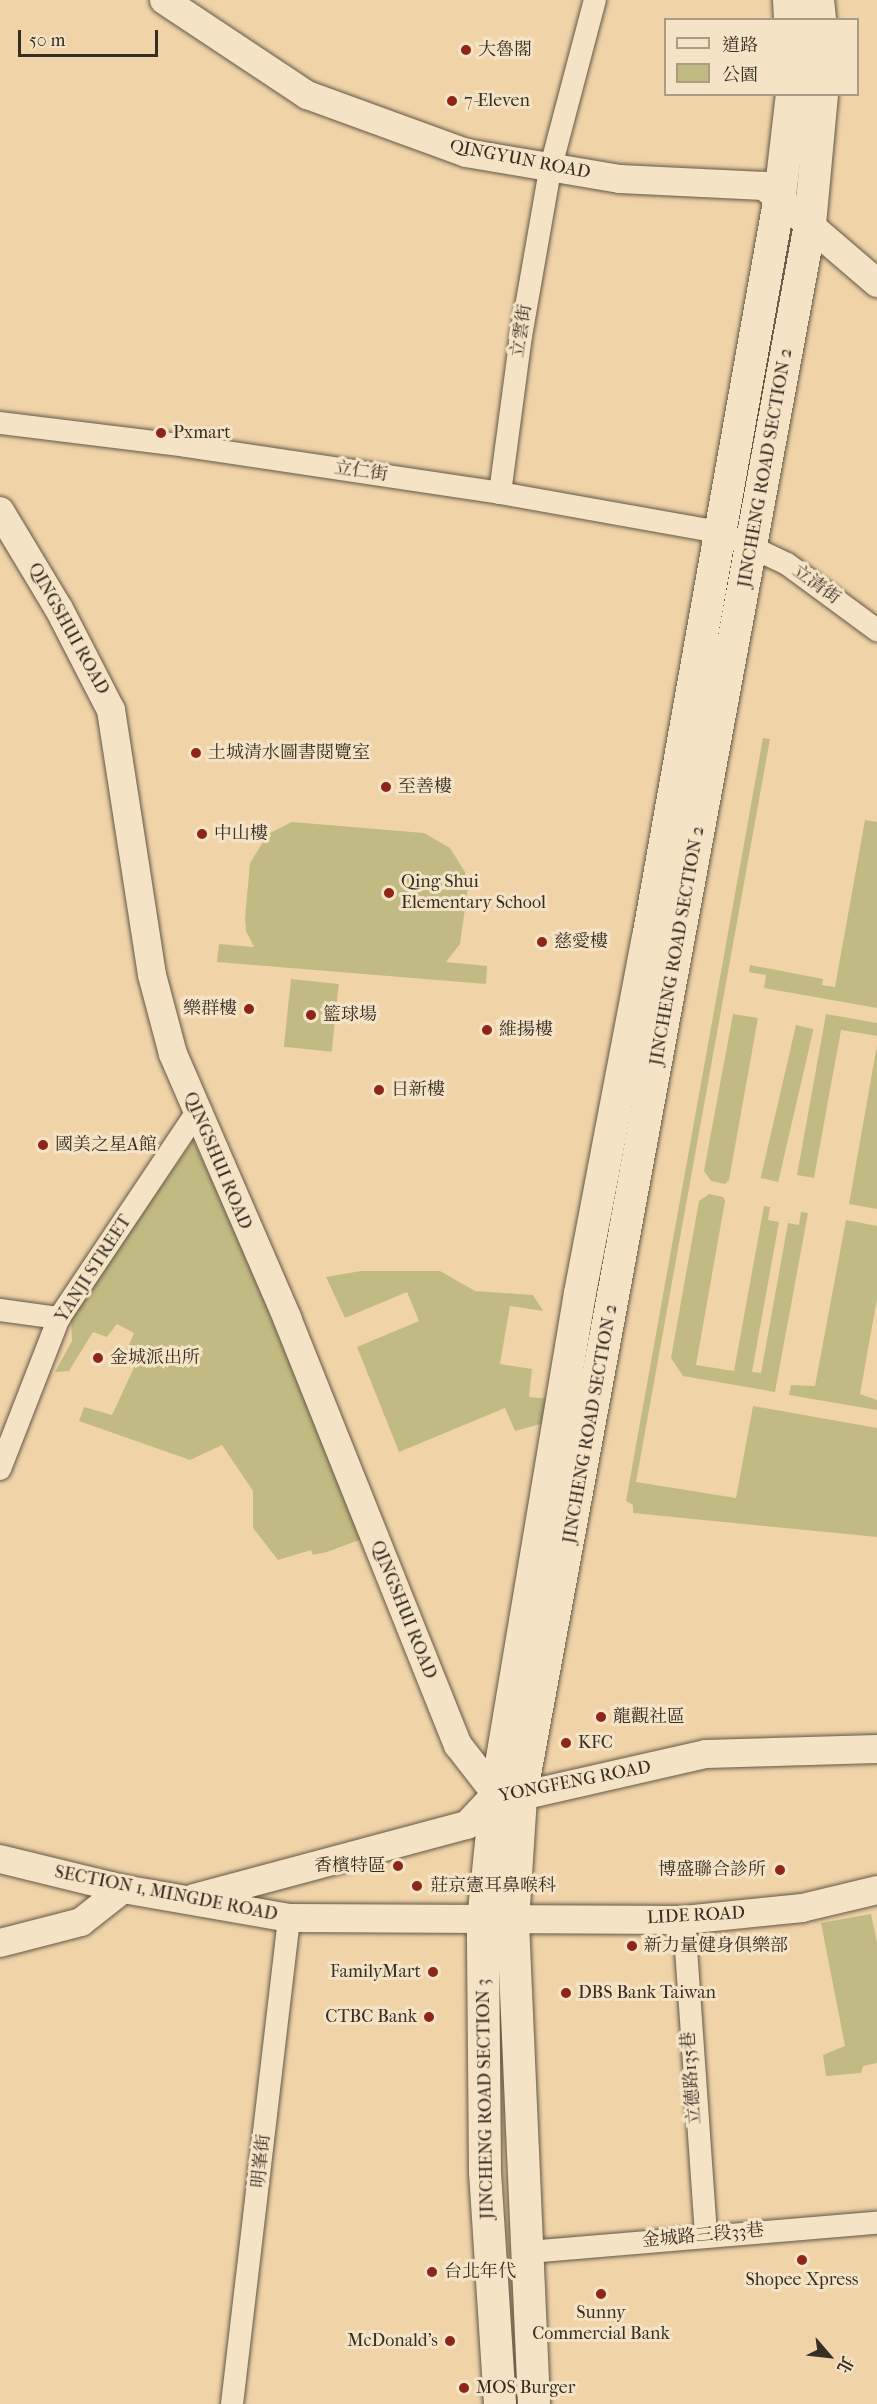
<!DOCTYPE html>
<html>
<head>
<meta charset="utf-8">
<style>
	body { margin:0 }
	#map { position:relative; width:877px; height:2404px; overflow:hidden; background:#f0d4a8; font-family:"IM FELL French Canon","Noto Serif TC",serif }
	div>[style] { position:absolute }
	.green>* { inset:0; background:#c1bb83; transform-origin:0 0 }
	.roads { filter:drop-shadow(0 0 2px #645846) drop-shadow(0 0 2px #645846) }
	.minor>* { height:22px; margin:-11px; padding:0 11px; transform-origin:11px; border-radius:11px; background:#f5e3c6 }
	.tertiary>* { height:28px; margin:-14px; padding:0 14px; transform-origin:14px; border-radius:14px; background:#f5e3c6 }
	.secondary>* { height:32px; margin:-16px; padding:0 16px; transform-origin:16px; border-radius:16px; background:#f5e3c6 }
	.dots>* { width:16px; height:16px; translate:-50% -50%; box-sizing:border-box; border:3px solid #f5e3c6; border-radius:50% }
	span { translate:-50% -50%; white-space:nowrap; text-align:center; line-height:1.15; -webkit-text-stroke:6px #f5e3c6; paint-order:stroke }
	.poi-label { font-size:18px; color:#362e25 }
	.left { translate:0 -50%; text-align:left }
	.right { translate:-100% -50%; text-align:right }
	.street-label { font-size:18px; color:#362e25 }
	.legend { position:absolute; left:664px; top:18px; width:195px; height:78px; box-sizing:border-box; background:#f5e3c6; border:2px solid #a99b86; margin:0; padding:8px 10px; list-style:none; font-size:18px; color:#362e25 }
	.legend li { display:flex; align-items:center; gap:12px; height:30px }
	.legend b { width:30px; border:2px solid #a99b86 }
	.north { position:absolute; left:799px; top:2326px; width:60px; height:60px; -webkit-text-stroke:4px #f5e3c6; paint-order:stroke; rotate:118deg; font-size:16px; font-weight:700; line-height:24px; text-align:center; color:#362e25 }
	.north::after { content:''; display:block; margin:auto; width:21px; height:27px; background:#362e25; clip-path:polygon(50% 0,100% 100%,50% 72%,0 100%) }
	.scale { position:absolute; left:18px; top:30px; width:140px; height:27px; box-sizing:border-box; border:3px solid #362e25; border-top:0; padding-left:8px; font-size:18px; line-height:21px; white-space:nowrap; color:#362e25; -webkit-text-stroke:4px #f5e3c6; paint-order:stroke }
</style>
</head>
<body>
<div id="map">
	<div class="green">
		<div style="clip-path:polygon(763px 738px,770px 739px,636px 1482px,736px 1498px,753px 1406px,877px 1428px,877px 1537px,633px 1513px,633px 1505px,626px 1501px)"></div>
		<div style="clip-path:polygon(865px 820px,877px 822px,877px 1008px,764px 988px,766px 975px,749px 972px,750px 965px,823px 979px,822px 985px,835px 987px)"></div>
		<div style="clip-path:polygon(292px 822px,424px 833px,450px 848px,465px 872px,468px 887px,460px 944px,446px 962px,487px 966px,486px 984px,217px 962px,219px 944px,254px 947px,246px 931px,245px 918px,250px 863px,268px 834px)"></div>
		<div style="left:291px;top:979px;width:48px;height:68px;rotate:6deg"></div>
		<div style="clip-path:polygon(733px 1014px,758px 1018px,729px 1180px,725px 1184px,711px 1181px,704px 1171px)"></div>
		<div style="clip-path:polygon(826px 1014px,877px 1023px,877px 1036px,841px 1030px,814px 1178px,797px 1175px)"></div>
		<div style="left:796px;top:1025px;width:18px;height:157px;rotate:13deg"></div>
		<div style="clip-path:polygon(877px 1045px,877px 1209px,849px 1204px)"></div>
		<div style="clip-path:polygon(193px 1140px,232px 1223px,362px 1539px,327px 1552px,313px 1555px,311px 1550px,278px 1560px,253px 1528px,253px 1491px,222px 1445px,190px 1460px,79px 1421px,84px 1407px,112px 1415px,139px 1357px,127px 1350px,134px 1333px,117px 1324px,107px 1337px,93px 1332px,69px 1371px,55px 1372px,72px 1341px,71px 1319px)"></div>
		<div style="clip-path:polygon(709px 1194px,723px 1197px,725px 1201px,696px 1365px,734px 1371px,764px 1206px,770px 1207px,768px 1220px,779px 1222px,752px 1372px,761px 1373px,788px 1223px,799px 1225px,801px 1212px,808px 1213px,775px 1392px,683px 1376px,671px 1358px,699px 1201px)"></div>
		<div style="clip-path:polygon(846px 1220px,877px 1226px,877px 1299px,860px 1394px,877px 1400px,877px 1410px,789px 1395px,791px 1385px,815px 1386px)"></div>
		<div style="clip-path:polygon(361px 1271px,440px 1271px,475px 1291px,533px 1295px,543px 1311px,510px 1306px,500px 1364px,532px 1369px,529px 1397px,551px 1399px,544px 1423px,515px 1431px,505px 1408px,399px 1452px,357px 1347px,419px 1321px,407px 1292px,345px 1318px,326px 1277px)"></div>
		<div style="clip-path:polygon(871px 1914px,877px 1942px,877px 2063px,863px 2066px,861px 2073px,826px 2076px,823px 2055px,845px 2046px,821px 1923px)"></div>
	</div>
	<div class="roads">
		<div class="minor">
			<div style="left:0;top:423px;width:187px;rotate:7deg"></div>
			<div style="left:186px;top:446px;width:317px;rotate:8.5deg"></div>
			<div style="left:500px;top:493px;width:223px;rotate:10.1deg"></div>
			<div style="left:720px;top:532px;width:74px;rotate:25.5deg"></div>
			<div style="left:787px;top:564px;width:112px;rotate:36.3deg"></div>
			<div style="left:500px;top:493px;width:158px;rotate:-82.4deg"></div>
			<div style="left:521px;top:336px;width:169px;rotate:-80.1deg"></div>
			<div style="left:550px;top:170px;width:176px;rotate:-75.2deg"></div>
			<div style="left:0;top:1310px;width:60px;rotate:7.7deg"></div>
			<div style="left:0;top:1469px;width:162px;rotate:-68.7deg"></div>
			<div style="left:59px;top:1318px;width:247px;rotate:-56.2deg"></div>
			<div style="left:684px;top:1920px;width:316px;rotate:86deg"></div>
			<div style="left:528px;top:2252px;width:350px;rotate:-4.8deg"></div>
			<div style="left:232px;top:2404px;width:489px;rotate:-83.3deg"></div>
		</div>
		<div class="tertiary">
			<div style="left:164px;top:0;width:172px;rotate:33.6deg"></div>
			<div style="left:307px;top:95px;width:169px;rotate:20deg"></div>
			<div style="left:466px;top:153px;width:156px;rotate:9.6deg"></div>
			<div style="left:620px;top:179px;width:144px;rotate:2.8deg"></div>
			<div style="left:764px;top:186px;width:149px;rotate:40.6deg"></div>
			<div style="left:0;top:511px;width:114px;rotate:59deg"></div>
			<div style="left:59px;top:609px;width:114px;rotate:62.8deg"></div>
			<div style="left:111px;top:710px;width:268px;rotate:81.2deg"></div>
			<div style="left:152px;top:975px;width:82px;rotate:75.1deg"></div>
			<div style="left:173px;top:1054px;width:288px;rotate:66.6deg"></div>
			<div style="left:287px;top:1318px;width:460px;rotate:68.2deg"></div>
			<div style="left:458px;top:1745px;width:62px;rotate:52.2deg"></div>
			<div style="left:501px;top:1794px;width:20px;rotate:6deg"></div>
			<div style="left:521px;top:1796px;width:190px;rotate:-12.8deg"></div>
			<div style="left:706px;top:1754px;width:171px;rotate:-1.7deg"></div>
			<div style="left:0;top:1859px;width:127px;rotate:13.7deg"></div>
			<div style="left:123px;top:1889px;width:169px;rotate:9.9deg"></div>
			<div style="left:289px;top:1918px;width:395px;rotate:0.3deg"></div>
			<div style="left:684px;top:1920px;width:119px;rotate:-5.8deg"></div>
			<div style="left:802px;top:1908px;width:77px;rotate:-13.5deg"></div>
			<div style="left:194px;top:1898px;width:283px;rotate:-15deg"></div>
			<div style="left:467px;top:1825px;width:42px;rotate:-46.9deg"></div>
			<div style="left:0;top:1943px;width:84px;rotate:-14.5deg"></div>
			<div style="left:81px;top:1922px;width:53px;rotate:-38.2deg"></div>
		</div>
		<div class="secondary">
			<div style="left:789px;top:0;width:20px;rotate:87deg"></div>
			<div style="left:818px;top:0;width:20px;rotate:84deg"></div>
			<div style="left:500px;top:2404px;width:232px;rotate:-93.7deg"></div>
			<div style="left:485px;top:2172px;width:251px;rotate:-90.5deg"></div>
			<div style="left:483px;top:1921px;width:128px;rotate:-84.2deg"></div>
			<div style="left:496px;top:1794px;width:508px;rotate:-80.48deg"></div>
			<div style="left:580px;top:1293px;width:361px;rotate:-79.2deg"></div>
			<div style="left:648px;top:938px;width:754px;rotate:-79.91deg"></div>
			<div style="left:780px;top:196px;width:103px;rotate:-83.3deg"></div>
			<div style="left:534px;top:2404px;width:483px;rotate:-92.5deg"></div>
			<div style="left:513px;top:1921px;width:125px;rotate:-86.3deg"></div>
			<div style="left:521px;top:1796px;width:1598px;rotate:-79.58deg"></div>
			<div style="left:810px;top:224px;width:131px;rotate:-84.7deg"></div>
		</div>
	</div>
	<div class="dots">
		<div style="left:466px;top:50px;background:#8f2418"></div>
		<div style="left:452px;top:101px;background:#8f2418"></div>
		<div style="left:161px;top:433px;background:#8f2418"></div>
		<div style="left:196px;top:753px;background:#8f2418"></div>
		<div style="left:386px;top:787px;background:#8f2418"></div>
		<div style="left:202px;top:834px;background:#8f2418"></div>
		<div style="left:389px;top:893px;background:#8f2418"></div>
		<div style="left:542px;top:942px;background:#8f2418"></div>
		<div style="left:249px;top:1009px;background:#8f2418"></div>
		<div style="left:311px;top:1015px;background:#8f2418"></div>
		<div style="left:487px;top:1030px;background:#8f2418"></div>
		<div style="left:379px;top:1090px;background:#8f2418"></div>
		<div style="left:43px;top:1145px;background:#8f2418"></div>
		<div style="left:98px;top:1358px;background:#8f2418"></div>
		<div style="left:601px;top:1717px;background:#8f2418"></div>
		<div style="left:566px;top:1743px;background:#8f2418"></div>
		<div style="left:398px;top:1866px;background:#8f2418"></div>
		<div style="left:780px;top:1870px;background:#8f2418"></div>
		<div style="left:417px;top:1886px;background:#8f2418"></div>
		<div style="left:632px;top:1946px;background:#8f2418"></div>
		<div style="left:433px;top:1972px;background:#8f2418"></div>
		<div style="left:566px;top:1993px;background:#8f2418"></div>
		<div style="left:429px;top:2017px;background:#8f2418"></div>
		<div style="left:802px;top:2260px;background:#8f2418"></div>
		<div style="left:432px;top:2272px;background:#8f2418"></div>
		<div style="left:601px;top:2294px;background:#8f2418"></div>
		<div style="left:450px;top:2341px;background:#8f2418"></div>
		<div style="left:464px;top:2388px;background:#8f2418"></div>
	</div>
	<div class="poi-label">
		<span class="left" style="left:478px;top:50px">大魯閣</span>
		<span class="left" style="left:464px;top:101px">7-Eleven</span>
		<span class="left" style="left:173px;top:433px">Pxmart</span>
		<span class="left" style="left:208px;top:753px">土城清水圖書閱覽室</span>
		<span class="left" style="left:398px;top:787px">至善樓</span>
		<span class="left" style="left:214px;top:834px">中山樓</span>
		<span class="left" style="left:401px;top:893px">Qing Shui<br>Elementary School</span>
		<span class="left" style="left:554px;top:942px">慈愛樓</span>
		<span class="right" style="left:237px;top:1009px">樂群樓</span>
		<span class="left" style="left:323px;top:1015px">籃球場</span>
		<span class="left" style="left:499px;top:1030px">維揚樓</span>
		<span class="left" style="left:391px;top:1090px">日新樓</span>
		<span class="left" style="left:55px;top:1145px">國美之星A館</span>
		<span class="left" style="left:110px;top:1358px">金城派出所</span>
		<span class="left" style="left:613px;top:1717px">龍觀社區</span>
		<span class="left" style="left:578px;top:1743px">KFC</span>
		<span class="right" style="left:386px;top:1866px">香檳特區</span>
		<span class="right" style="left:766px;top:1870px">博盛聯合診所</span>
		<span class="left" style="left:430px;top:1886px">莊京憲耳鼻喉科</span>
		<span class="left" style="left:644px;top:1946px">新力量健身俱樂部</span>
		<span class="right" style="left:421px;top:1972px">FamilyMart</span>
		<span class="left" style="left:578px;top:1993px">DBS Bank Taiwan</span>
		<span class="right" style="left:417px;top:2017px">CTBC Bank</span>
		<span class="left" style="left:444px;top:2272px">台北年代</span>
		<span style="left:802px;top:2280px">Shopee Xpress</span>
		<span style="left:601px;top:2324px">Sunny<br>Commercial Bank</span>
		<span class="right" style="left:438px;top:2341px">McDonald's</span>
		<span class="left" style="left:476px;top:2388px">MOS Burger</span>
	</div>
	<div class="street-label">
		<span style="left:520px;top:160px;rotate:11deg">QINGYUN ROAD</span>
		<span style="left:522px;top:331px;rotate:-81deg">立雲街</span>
		<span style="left:766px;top:468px;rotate:-80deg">JINCHENG ROAD SECTION 2</span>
		<span style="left:361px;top:472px;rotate:8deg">立仁街</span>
		<span style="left:816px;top:585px;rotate:36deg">立清街</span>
		<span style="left:68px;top:629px;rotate:61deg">QINGSHUI ROAD</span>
		<span style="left:678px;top:946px;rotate:-80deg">JINCHENG ROAD SECTION 2</span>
		<span style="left:217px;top:1161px;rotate:67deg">QINGSHUI ROAD</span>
		<span style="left:94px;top:1269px;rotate:-57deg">YANJI STREET</span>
		<span style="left:591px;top:1424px;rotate:-80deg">JINCHENG ROAD SECTION 2</span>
		<span style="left:403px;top:1610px;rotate:68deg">QINGSHUI ROAD</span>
		<span style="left:575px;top:1782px;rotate:-11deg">YONGFENG ROAD</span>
		<span style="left:166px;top:1894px;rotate:11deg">SECTION 1, MINGDE ROAD</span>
		<span style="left:696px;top:1916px;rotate:-3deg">LIDE ROAD</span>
		<span style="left:692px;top:2078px;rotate:-94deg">立德路135巷</span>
		<span style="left:486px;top:2099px;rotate:-91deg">JINCHENG ROAD SECTION 3</span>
		<span style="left:262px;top:2161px;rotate:-84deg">明峯街</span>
		<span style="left:703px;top:2236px;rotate:-5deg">金城路三段33巷</span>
	</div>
	<ul class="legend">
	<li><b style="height:8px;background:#f5e3c6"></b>道路</li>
	<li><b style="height:16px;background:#c1bb83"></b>公園</li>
	</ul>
	<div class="north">北</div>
	<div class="scale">50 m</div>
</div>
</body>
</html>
